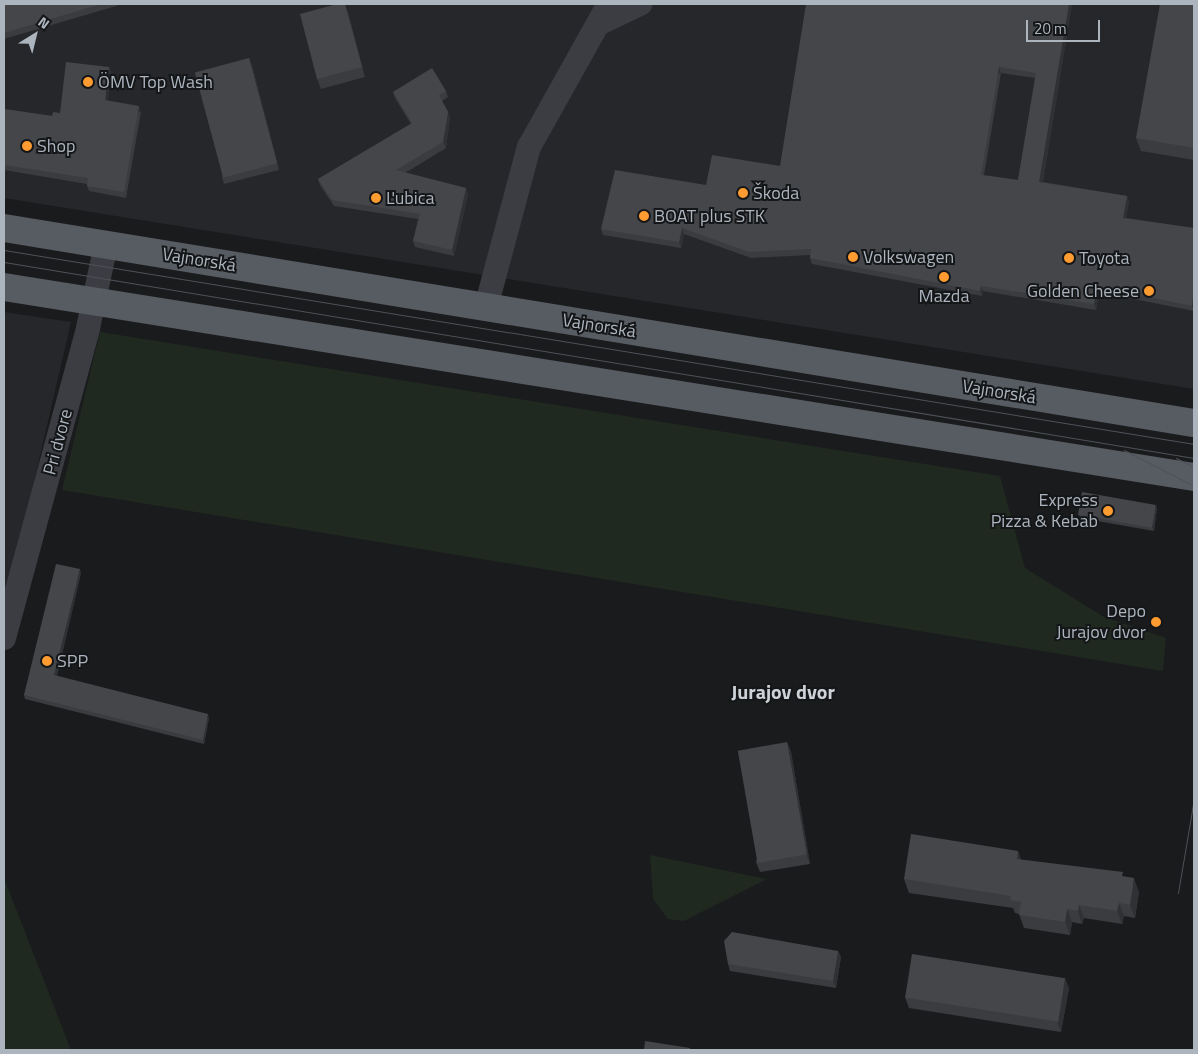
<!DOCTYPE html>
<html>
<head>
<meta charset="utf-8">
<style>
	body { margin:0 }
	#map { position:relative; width:1198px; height:1054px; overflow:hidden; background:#1a1b1d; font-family:"Titillium Web",sans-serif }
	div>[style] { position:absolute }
	.built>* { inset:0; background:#26272a }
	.green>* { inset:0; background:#202920 }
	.minor>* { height:24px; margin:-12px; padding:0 12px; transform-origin:12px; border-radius:12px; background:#3b3d43 }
	.major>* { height:28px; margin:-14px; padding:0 14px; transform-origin:14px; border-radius:14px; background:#575b62 }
	.tram>* { height:1px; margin:-0.5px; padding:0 0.5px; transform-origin:0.5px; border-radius:0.5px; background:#4e5258 }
	.wall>* { inset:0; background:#3a3c40 }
	.shaded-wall>* { inset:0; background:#303134; transform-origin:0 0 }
	.building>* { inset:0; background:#44464a; transform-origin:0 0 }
	.dots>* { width:14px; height:14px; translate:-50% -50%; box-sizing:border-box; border:2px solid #151618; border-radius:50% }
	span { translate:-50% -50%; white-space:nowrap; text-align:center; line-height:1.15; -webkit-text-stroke:4px #151618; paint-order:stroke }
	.poi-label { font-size:18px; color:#acb4be }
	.left { translate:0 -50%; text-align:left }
	.right { translate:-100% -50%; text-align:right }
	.street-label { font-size:18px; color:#acb4be }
	.quarter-label { font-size:20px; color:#ced2d9; font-weight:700 }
	.frame { position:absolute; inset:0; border:5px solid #acb4be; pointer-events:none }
	.north { position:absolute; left:10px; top:10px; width:50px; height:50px; -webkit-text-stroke:4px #151618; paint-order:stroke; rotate:36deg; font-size:14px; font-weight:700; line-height:20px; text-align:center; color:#acb4be }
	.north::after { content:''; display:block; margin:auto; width:18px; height:22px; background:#acb4be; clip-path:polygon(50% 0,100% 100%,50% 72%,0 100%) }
	.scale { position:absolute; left:1026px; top:20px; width:74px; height:22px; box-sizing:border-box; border:2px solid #acb4be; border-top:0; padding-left:6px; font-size:15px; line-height:18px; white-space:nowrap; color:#acb4be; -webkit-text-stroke:4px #151618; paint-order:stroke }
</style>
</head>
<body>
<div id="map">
	<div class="built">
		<div style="clip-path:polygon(4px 4px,1194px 4px,1194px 389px,4px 198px)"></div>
		<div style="clip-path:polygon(4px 312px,71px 322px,4px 611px)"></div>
	</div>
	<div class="green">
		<div style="clip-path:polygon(100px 332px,1000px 476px,1025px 568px,1104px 617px,1166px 638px,1163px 671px,62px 490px)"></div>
		<div style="clip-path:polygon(650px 855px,767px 879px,684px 921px,668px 919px,653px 899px)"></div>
		<div style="clip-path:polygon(4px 878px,71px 1050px,4px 1050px)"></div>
	</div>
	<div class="minor">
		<div style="left:598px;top:24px;width:47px;rotate:-25.5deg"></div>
		<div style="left:486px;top:307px;width:166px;rotate:-75deg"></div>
		<div style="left:529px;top:147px;width:164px;rotate:-60.8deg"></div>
		<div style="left:4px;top:638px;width:321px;rotate:-74.8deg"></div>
		<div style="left:88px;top:328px;width:85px;rotate:-77.8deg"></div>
	</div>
	<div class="major">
		<div style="left:4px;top:228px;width:1206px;rotate:9.31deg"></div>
		<div style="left:4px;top:287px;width:1205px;rotate:9.07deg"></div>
	</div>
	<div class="tram">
		<div style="left:4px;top:250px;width:1206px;rotate:9.26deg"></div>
		<div style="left:4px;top:262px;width:1206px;rotate:9.35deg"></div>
		<div style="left:1124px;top:450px;width:79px;rotate:27.2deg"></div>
		<div style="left:1176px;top:458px;width:20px;rotate:27deg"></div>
		<div style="left:1193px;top:890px;width:6px;rotate:-81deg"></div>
		<div style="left:1178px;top:893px;width:96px;rotate:-80.4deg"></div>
	</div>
	<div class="wall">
		<div style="clip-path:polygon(4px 4px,123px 4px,4px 39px)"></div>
		<div style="clip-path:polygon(evenodd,1072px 4px,1043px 182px,1127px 196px,1129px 202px,1126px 218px,1194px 228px,1194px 311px,1099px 292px,1096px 310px,983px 291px,982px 296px,812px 264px,810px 258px,810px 255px,751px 258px,684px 234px,681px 248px,603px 235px,601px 229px,706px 185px,780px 166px,1072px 4px,1001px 73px,1035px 78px,1018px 180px,984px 175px,1001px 73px)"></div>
		<div style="clip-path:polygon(1194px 4px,1194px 160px,1141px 151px,1136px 138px)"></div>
		<div style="clip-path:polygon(348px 12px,365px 77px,321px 89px,317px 79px)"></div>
		<div style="clip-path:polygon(249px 58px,252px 65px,279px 170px,224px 184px,222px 177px)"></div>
		<div style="clip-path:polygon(109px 67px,111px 72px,107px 101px,141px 112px,126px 198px,89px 191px,87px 186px,87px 184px,4px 170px,4px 109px,52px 116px,60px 113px)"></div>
		<div style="clip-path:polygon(446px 91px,448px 97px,442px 101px,448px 112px,450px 118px,446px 148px,405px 173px,466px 188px,468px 194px,454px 256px,415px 247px,413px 241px,418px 219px,334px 206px,320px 185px,318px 179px,411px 124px,395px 98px,393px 92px)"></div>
		<div style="clip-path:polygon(1157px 508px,1154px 531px,1080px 518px,1079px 515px)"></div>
		<div style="clip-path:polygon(81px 573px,57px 676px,209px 718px,204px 744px,25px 699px,24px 695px)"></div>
		<div style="clip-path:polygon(787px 742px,791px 752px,810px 864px,760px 872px,756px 862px)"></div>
		<div style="clip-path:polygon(1018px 851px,1021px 860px,1125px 877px,1139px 892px,1135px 918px,1124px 916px,1122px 924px,1084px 918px,1082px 924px,1072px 922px,1070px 935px,1024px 928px,1019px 914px,1015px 913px,1013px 908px,909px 893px,904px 879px)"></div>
		<div style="clip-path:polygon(838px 951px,841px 957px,836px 988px,730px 971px,728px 964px)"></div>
		<div style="clip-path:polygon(1069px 988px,1061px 1032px,909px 1008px,905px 997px)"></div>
	</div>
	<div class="shaded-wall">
		<div style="clip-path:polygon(345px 4px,348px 12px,365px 77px,362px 67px)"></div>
		<div style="clip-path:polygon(1069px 4px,1072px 4px,1042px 188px,1039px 182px)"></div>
		<div style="clip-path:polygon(249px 58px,252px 65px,279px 170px,277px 163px)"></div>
		<div style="clip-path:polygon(109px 67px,111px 72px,107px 106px,105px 100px)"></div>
		<div style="left:999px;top:67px;width:6px;height:109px;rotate:72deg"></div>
		<div style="left:139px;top:106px;width:6px;height:87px;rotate:72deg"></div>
		<div style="clip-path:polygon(448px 112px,450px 118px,446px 148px,443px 142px)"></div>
		<div style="clip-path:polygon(466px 188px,468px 194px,454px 256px,452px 250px)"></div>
		<div style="clip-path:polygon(1127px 196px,1129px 202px,1125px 224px,1123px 218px)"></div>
		<div style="clip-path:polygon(682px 228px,684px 234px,681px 248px,679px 242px)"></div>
		<div style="clip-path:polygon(981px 286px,983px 291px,982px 296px,980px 291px)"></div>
		<div style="clip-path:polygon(1097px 286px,1099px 292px,1096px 310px,1094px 304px)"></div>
		<div style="clip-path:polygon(1194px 287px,1194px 311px,1192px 306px)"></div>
		<div style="clip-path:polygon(1156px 505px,1157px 508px,1154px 531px,1152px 527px)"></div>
		<div style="clip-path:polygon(80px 569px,81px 573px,56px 679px,54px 675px)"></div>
		<div style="clip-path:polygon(208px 714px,209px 718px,204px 744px,203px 740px)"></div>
		<div style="clip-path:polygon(787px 742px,791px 752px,810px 864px,806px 854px)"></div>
		<div style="clip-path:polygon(1018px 851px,1022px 864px,1017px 859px)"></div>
		<div style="clip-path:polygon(1134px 878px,1139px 892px,1135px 918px,1130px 905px)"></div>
		<div style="clip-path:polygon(1119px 903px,1124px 916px,1122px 924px,1117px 911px)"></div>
		<div style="clip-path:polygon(1079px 905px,1084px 918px,1082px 924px,1078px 911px)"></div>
		<div style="clip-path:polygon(1067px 909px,1072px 922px,1070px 935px,1065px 922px)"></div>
		<div style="clip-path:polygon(838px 951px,841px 957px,836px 988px,833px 981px)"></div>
		<div style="clip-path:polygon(1065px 978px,1069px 988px,1061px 1032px,1057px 1022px)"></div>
	</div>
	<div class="building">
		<div style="clip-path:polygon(4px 4px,101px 4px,4px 33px)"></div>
		<div style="clip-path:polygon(337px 4px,345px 4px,362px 67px,317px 79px,300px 14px)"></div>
		<div style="clip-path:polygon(evenodd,806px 4px,1069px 4px,1039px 182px,1127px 196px,1123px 218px,1194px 228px,1194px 287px,1192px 306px,1097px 286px,1094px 304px,981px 286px,980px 291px,810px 258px,811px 249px,749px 252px,682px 228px,679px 242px,601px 229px,615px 170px,706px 185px,712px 155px,780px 166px,806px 4px,999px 67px,1036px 73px,1018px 180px,981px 175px,999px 67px)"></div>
		<div style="clip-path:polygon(1160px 4px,1194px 4px,1194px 148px,1136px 138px)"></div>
		<div style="left:249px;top:58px;width:109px;height:56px;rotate:75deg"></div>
		<div style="clip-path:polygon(66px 62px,109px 67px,105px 100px,139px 106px,124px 192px,87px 186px,88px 178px,4px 165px,4px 109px,52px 116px,53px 112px,60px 113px)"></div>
		<div style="clip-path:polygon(432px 68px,446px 91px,439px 95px,448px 112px,443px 142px,396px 170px,466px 188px,452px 250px,413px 241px,420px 214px,332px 200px,318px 179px,412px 123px,393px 92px)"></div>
		<div style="left:1082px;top:492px;width:75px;height:23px;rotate:10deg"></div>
		<div style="clip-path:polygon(56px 564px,80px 569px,54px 675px,208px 714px,203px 740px,24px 695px)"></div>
		<div style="left:787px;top:742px;width:114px;height:50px;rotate:80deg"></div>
		<div style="clip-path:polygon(911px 834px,1018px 851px,1017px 859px,1123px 872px,1122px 876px,1134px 878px,1130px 905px,1119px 903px,1117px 911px,1079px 905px,1078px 911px,1067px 909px,1065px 922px,1019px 915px,1021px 902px,1010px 900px,1011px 896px,904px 879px)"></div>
		<div style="clip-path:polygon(732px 932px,838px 951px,833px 981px,728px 964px,724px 941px)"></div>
		<div style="left:912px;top:954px;width:155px;height:44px;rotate:9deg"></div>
		<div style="clip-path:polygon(645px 1041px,690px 1048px,690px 1050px,644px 1050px)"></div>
	</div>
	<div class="dots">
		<div style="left:88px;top:82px;background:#ff9c31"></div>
		<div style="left:27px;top:146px;background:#ff9c31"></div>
		<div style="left:743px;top:193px;background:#ff9c31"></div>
		<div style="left:376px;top:198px;background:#ff9c31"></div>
		<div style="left:644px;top:216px;background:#ff9c31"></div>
		<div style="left:853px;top:257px;background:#ff9c31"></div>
		<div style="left:1069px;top:258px;background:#ff9c31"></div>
		<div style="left:944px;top:277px;background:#ff9c31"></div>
		<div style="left:1149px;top:291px;background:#ff9c31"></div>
		<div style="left:1108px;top:511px;background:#ff9c31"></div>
		<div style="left:1156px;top:622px;background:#ff9c31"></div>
		<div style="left:47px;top:661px;background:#ff9c31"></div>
	</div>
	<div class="poi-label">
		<span class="left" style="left:98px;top:82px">ÖMV Top Wash</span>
		<span class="left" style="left:37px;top:146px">Shop</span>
		<span class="left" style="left:753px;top:193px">Škoda</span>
		<span class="left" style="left:386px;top:198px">Ľubica</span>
		<span class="left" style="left:654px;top:216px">BOAT plus STK</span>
		<span class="left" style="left:863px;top:257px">Volkswagen</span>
		<span class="left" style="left:1079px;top:258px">Toyota</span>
		<span class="right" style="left:1139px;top:291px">Golden Cheese</span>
		<span style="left:944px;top:296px">Mazda</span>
		<span class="right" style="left:1098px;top:511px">Express<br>Pizza &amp; Kebab</span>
		<span class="right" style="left:1146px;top:622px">Depo<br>Jurajov dvor</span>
		<span class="left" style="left:57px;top:661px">SPP</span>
	</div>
	<div class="street-label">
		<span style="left:199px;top:260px;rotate:9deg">Vajnorská</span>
		<span style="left:599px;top:326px;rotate:9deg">Vajnorská</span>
		<span style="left:999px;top:392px;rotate:9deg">Vajnorská</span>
		<span style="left:58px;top:442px;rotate:-75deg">Pri dvore</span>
	</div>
	<div class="quarter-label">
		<span style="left:783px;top:691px">Jurajov dvor</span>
	</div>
	<div class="frame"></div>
	<div class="north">N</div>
	<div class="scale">20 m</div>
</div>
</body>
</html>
